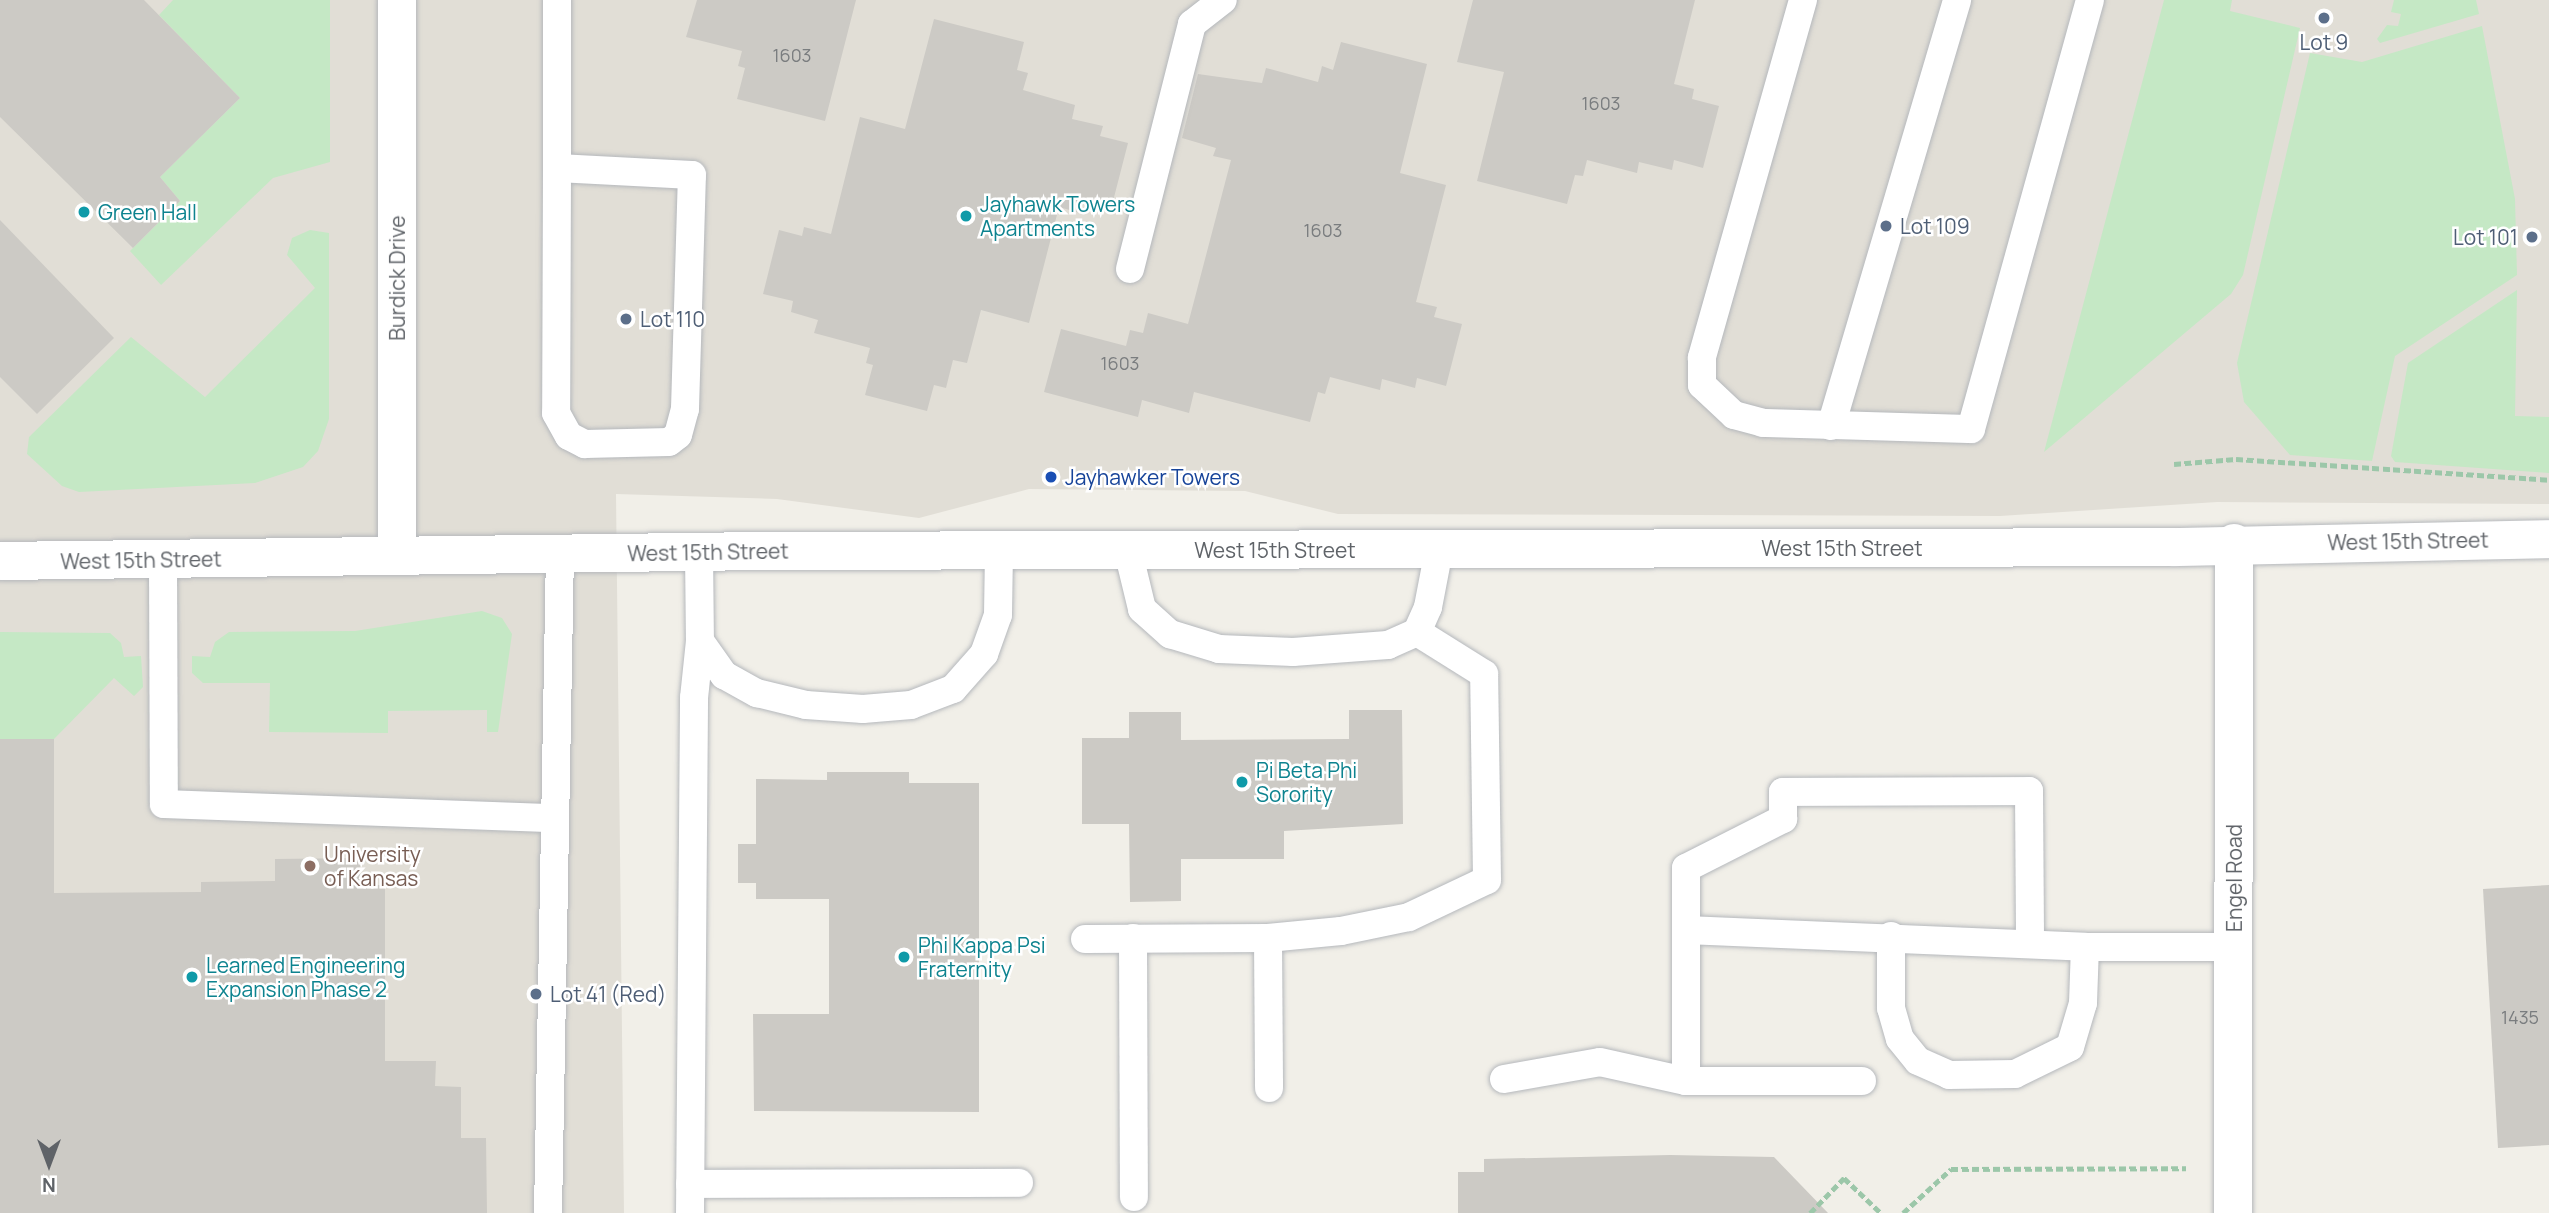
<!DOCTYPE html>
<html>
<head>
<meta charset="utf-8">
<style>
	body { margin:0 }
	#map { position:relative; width:2549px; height:1213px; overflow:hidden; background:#f1efe8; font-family:Manrope,sans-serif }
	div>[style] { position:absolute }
	.education>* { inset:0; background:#e1ded6 }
	.green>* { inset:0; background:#c5e8c5 }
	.building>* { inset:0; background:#cccac5 }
	.path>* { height:4.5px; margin-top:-2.25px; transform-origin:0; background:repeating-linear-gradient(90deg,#9cc7a9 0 7px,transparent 0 10.5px) }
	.roads { filter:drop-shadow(0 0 2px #b5b8bc) drop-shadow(0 0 2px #b5b8bc) }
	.lane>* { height:28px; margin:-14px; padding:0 14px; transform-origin:14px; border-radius:14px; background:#fff }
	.street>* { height:38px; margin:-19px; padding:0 19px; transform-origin:19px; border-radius:19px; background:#fff }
	.secondary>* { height:38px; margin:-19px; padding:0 19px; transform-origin:19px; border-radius:19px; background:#fff }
	.dots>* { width:19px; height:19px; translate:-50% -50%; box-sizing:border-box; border:4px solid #fff; border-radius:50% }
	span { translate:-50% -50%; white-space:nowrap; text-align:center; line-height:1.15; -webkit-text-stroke:5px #fff; paint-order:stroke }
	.number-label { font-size:18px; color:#7a7d7f }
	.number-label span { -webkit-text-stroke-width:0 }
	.service-label { font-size:21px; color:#4e5e75 }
	.left { translate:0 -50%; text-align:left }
	.right { translate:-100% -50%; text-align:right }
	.culture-label { font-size:21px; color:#0d838f }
	.street-label { font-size:21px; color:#5f6368 }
	.transit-label { font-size:21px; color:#164399 }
	.education-label { font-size:21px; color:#785e54 }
	.north { position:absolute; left:14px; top:1129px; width:70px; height:70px; -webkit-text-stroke:5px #fff; paint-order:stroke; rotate:180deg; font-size:19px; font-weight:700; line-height:28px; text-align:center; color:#5f6368 }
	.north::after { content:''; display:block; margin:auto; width:24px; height:32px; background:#5f6368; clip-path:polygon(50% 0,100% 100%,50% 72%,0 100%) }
</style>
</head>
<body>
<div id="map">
	<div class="education">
		<div style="clip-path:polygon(0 0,2549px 0,2549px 504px,2217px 502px,2000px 516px,1338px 514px,1245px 491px,1029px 489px,919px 518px,777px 499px,616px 494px,624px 1213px,0 1213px)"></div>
	</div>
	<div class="green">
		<div style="clip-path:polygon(173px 0,330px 0,330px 162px,273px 178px,161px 285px,130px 251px,180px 201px,160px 177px,240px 98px,159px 15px)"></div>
		<div style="clip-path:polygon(2164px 0,2232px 0,2230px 11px,2300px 28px,2243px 275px,2231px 294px,2044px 452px)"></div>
		<div style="clip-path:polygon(2394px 0,2476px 0,2479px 14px,2380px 43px,2377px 39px,2387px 25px,2398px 26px,2401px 14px,2391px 12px)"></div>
		<div style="clip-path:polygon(2482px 26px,2515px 199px,2517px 275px,2395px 356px,2372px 461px,2290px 455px,2244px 402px,2237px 363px,2310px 53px,2362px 62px)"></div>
		<div style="clip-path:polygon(310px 230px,329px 233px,329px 419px,318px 451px,303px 467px,255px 483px,79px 492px,62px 486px,27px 454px,29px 437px,131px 337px,205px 397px,315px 288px,287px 255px,292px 238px)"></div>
		<div style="clip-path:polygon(2517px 290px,2515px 416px,2549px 417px,2549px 473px,2395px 462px,2391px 456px,2408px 363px)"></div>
		<div style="clip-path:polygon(482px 611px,502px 618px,512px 634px,498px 732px,487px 732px,487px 710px,388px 711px,388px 733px,269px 732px,270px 683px,203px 683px,192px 673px,192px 656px,210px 657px,215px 642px,229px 632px,355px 631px)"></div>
		<div style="clip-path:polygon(0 632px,110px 633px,121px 643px,124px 657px,141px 656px,143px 687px,134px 696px,114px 678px,54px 739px,0 739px)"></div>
	</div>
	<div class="building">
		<div style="clip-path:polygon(0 0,144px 0,240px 98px,160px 177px,180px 201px,133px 248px,0 117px)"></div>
		<div style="clip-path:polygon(697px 0,856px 0,825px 121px,737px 99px,745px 68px,738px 66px,742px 51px,686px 37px)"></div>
		<div style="clip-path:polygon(1473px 0,1695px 0,1674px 84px,1694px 89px,1692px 99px,1719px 106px,1703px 168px,1674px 160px,1672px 170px,1639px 162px,1637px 173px,1587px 160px,1583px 176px,1575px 175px,1567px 204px,1477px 181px,1504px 72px,1457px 62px)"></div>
		<div style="clip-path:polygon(934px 19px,1024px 42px,1017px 70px,1028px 73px,1023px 90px,1075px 105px,1072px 119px,1103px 126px,1100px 136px,1128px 143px,1111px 209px,1083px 202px,1080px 213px,1059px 207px,1029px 323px,981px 310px,967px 363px,953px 360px,946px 388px,934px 385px,927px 411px,865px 395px,873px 365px,866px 363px,870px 348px,814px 333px,818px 320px,791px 312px,793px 301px,763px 294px,779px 230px,802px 236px,804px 227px,831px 234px,860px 117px,905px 129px)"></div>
		<div style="clip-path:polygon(1341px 42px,1427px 64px,1400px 173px,1446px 185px,1416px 302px,1437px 307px,1434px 317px,1462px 324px,1446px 386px,1417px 378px,1415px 388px,1382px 379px,1380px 390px,1330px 377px,1325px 394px,1318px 392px,1310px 422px,1194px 392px,1189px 413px,1142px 400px,1138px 417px,1044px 392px,1061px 329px,1126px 346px,1130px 330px,1143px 333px,1148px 313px,1188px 324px,1231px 160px,1213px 156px,1216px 148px,1182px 138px,1198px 74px,1262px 83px,1266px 68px,1318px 82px,1322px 66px,1333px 70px)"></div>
		<div style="clip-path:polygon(0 220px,114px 338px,37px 414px,0 377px)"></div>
		<div style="clip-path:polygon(1349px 710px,1402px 710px,1403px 824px,1284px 831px,1284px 859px,1181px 859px,1181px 901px,1130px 902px,1129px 824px,1082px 824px,1082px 738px,1129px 738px,1129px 712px,1181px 712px,1181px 740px,1349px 739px)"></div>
		<div style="clip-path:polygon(0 739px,54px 739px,54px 893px,201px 892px,201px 882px,275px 881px,275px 859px,360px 858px,360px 885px,385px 885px,385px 1061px,436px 1061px,435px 1086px,461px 1087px,461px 1138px,486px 1138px,487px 1213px,0 1213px)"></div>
		<div style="clip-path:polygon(827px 772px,909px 772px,909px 783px,979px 783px,979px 1112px,754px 1111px,753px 1014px,829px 1014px,829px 899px,756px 899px,756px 883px,738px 883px,738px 844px,756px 844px,756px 779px,827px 780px)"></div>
		<div style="clip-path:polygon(2549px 885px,2549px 1145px,2498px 1148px,2483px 889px)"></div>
		<div style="clip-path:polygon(1670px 1155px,1774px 1157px,1828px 1213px,1458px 1213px,1458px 1172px,1484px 1172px,1484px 1159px)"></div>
	</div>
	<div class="path">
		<div style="left:2174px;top:464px;width:62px;rotate:-4.6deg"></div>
		<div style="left:2236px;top:459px;width:314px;rotate:3.8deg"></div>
		<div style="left:1810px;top:1213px;width:49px;rotate:-45.8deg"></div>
		<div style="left:1844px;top:1178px;width:51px;rotate:43.4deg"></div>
		<div style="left:1903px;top:1213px;width:65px;rotate:-42.5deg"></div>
		<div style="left:1951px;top:1169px;width:235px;rotate:-0.2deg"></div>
	</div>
	<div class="roads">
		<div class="lane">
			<div style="left:1803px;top:0;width:372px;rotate:105.8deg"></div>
			<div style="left:1702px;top:358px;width:27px;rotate:90deg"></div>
			<div style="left:1702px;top:385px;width:44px;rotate:43.2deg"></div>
			<div style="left:1734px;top:415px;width:30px;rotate:15deg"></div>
			<div style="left:1763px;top:423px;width:208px;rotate:1.7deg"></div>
			<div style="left:1971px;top:429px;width:445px;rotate:-74.5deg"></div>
			<div style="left:557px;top:168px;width:245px;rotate:90.2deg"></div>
			<div style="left:556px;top:413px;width:26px;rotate:61deg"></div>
			<div style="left:569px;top:436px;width:18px;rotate:27deg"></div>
			<div style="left:585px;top:444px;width:84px;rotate:-1.4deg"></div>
			<div style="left:669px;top:442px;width:11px;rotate:-38deg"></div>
			<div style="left:678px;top:435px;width:27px;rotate:-75deg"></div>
			<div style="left:685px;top:409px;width:234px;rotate:-88.3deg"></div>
			<div style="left:692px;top:175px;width:135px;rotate:-177deg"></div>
			<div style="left:557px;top:168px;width:168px;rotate:-90deg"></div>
			<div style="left:1130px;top:269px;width:253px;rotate:-75.8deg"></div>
			<div style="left:1192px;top:24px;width:39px;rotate:-38deg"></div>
			<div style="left:1831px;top:426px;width:444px;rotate:-73.5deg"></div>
			<div style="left:699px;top:551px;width:90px;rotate:89.4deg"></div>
			<div style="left:700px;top:641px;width:42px;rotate:54.8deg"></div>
			<div style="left:724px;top:675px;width:38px;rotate:29deg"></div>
			<div style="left:757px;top:693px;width:50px;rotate:13.8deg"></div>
			<div style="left:806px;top:705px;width:57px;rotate:4deg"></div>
			<div style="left:863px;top:709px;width:48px;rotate:-4.8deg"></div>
			<div style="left:911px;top:705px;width:45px;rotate:-20.9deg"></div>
			<div style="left:953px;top:689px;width:47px;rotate:-48.5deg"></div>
			<div style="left:984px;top:654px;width:41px;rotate:-70.3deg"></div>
			<div style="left:998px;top:615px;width:64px;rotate:-89.1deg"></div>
			<div style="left:1128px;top:551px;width:60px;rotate:76.4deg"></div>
			<div style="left:1142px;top:609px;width:38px;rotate:42deg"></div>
			<div style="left:1170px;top:634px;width:51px;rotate:17deg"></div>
			<div style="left:1219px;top:649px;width:74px;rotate:2.3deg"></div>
			<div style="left:1293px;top:652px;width:95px;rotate:-4.2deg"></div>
			<div style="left:1388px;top:645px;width:32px;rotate:-24deg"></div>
			<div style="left:1417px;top:632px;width:27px;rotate:-66deg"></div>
			<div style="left:1428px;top:607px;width:58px;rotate:-79.1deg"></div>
			<div style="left:163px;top:559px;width:245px;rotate:89.8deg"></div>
			<div style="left:164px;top:804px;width:390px;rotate:2.1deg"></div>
			<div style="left:1686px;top:930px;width:399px;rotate:2.4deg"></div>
			<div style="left:2085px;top:947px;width:149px"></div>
			<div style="left:1891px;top:936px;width:72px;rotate:90deg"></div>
			<div style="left:1891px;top:1008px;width:32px;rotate:74deg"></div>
			<div style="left:1900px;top:1039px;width:28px;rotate:51deg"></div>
			<div style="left:1918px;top:1061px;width:34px;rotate:24deg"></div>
			<div style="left:1949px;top:1075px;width:66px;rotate:-0.9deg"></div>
			<div style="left:2015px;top:1074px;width:61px;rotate:-26.1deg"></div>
			<div style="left:2070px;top:1047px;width:46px;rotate:-73.5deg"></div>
			<div style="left:2083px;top:1003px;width:56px;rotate:-88deg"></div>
			<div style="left:1133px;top:938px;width:259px;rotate:89.8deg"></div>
			<div style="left:1268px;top:938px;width:150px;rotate:89.6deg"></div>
			<div style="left:1085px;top:939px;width:183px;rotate:-0.3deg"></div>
			<div style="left:1268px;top:938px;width:73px;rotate:-5.5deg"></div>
			<div style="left:1341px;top:931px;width:69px;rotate:-11.6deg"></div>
			<div style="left:1409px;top:917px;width:86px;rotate:-25.4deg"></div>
			<div style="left:1487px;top:880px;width:206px;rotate:-90.8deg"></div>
			<div style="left:1484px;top:674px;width:79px;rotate:-147.9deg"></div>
			<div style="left:1504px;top:1079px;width:97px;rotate:-10deg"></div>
			<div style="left:1600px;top:1062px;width:88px;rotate:12.5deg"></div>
			<div style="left:1862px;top:1081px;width:176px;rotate:180deg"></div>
			<div style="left:1686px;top:1081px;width:213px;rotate:-90deg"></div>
			<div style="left:1686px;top:868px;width:109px;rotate:-26.8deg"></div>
			<div style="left:1783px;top:819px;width:27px;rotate:-90deg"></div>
			<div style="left:1783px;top:792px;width:246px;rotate:-0.2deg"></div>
			<div style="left:2029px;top:791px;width:152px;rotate:89.6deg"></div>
			<div style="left:690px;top:1184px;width:329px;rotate:-0.2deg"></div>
			<div style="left:548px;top:1213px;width:659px;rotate:-88.96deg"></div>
			<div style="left:690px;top:1213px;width:515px;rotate:-89.55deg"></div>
			<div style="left:694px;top:698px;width:57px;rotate:-84deg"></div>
		</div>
		<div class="street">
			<div style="left:397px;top:0;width:556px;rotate:90deg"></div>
			<div style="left:2233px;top:1213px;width:670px;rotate:-89.91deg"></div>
		</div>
		<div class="secondary">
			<div style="left:0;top:561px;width:763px;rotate:-0.75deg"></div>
			<div style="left:763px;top:551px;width:1412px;rotate:-0.16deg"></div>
			<div style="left:2175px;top:547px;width:374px;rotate:-1.2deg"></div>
		</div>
	</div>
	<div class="dots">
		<div style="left:2324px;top:18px;background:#5c6f8a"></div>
		<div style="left:84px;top:212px;background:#0f9aa8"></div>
		<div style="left:966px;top:216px;background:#0f9aa8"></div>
		<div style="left:1886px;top:226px;background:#5c6f8a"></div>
		<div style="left:2532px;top:237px;background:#5c6f8a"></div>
		<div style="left:626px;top:319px;background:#5c6f8a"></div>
		<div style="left:1051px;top:477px;background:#1a4fb4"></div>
		<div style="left:1242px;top:782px;background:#0f9aa8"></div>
		<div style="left:310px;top:866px;background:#8d6e63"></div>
		<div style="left:904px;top:957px;background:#0f9aa8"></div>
		<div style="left:192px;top:977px;background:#0f9aa8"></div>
		<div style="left:536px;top:994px;background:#5c6f8a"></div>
	</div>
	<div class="number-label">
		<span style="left:792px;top:55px">1603</span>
		<span style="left:1601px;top:103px">1603</span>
		<span style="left:1323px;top:230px">1603</span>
		<span style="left:1120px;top:363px">1603</span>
		<span style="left:2520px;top:1017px">1435</span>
	</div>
	<div class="service-label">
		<span style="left:2324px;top:42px">Lot 9</span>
		<span class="left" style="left:1900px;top:226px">Lot 109</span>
		<span class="right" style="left:2518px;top:237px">Lot 101</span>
		<span class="left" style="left:640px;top:319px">Lot 110</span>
		<span class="left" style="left:550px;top:994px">Lot 41 (Red)</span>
	</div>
	<div class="culture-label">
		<span class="left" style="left:980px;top:216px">Jayhawk Towers<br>Apartments</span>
		<span class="left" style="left:98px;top:212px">Green Hall</span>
		<span class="left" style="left:1256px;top:782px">Pi Beta Phi<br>Sorority</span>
		<span class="left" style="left:918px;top:957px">Phi Kappa Psi<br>Fraternity</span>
		<span class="left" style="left:206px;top:977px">Learned Engineering<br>Expansion Phase 2</span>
	</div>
	<div class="street-label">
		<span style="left:397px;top:278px;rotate:-90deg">Burdick Drive</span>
		<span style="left:2408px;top:541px;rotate:-1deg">West 15th Street</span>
		<span style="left:1842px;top:548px">West 15th Street</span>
		<span style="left:1275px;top:550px">West 15th Street</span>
		<span style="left:708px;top:552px;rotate:-1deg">West 15th Street</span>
		<span style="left:141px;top:560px;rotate:-1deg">West 15th Street</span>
		<span style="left:2234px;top:878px;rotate:-90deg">Engel Road</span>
	</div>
	<div class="transit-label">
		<span class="left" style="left:1065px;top:477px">Jayhawker Towers</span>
	</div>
	<div class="education-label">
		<span class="left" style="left:324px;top:866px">University<br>of Kansas</span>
	</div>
	<div class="north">N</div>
</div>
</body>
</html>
